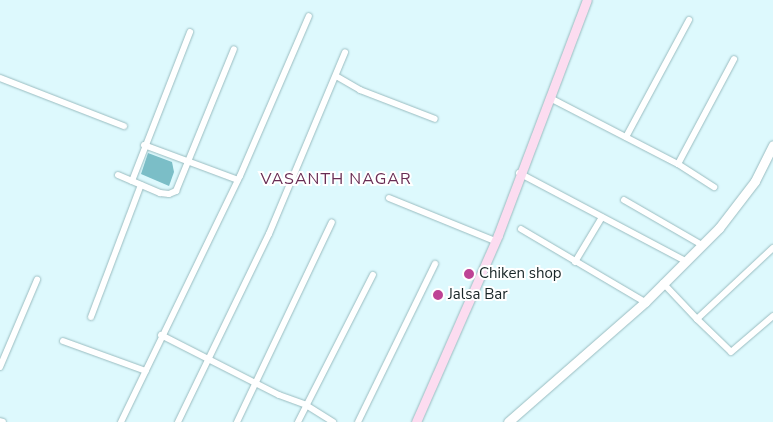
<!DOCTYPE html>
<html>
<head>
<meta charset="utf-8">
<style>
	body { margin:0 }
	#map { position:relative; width:773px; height:422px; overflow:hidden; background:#ddf9fd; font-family:"Nunito Sans",sans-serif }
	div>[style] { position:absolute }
	.water>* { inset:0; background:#7bbec7 }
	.roads { filter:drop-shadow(0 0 1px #99bcc0) drop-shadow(0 0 1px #99bcc0) }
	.minor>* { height:6px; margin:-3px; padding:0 3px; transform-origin:3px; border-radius:3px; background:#fff }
	.tertiary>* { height:9px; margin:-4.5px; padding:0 4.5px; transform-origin:4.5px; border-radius:4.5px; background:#fff }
	.secondary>* { height:9px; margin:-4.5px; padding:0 4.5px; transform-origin:4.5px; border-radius:4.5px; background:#fcdcf0 }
	.dots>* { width:14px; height:14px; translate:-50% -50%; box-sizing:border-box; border:2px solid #fff; border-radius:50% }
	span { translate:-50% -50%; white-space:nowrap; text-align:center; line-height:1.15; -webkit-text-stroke:4px #fff; paint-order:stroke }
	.poi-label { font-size:15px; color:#182527 }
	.left { translate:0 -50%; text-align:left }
	.neighbourhood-label { font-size:16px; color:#692d54; letter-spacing:1px }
</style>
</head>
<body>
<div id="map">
	<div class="water">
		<div style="clip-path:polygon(148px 153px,172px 162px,174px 172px,169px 186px,141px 174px)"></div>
	</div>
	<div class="roads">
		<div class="minor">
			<div style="left:336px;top:76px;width:28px;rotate:30deg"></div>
			<div style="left:360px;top:90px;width:80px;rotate:21.1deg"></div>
			<div style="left:0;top:78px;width:133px;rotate:21.2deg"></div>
			<div style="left:550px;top:98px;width:144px;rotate:27.3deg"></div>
			<div style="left:678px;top:164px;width:43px;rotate:32.6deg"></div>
			<div style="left:626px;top:137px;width:133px;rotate:-61.7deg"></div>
			<div style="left:144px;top:145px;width:100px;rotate:20.4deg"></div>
			<div style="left:678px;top:164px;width:119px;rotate:-61.9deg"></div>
			<div style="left:519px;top:173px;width:188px;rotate:27.9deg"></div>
			<div style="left:118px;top:175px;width:46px;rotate:23.2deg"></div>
			<div style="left:160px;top:193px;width:9px;rotate:6deg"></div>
			<div style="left:169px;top:194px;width:8px;rotate:-23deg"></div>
			<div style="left:176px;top:191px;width:153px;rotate:-67.8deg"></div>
			<div style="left:132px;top:181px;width:160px;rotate:-68.7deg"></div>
			<div style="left:389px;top:198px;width:114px;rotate:22.1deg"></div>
			<div style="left:624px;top:200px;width:90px;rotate:30deg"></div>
			<div style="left:521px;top:229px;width:144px;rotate:30.5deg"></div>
			<div style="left:575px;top:262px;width:52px;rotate:-59deg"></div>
			<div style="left:663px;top:283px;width:50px;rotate:46.6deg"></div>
			<div style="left:697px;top:319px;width:104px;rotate:-43.1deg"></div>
			<div style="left:91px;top:317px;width:141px;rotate:-69.3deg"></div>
			<div style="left:697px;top:319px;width:47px;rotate:44.1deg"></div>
			<div style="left:731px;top:352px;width:55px;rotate:-40.6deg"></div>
			<div style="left:161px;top:335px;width:132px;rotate:27deg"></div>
			<div style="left:279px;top:395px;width:29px;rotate:20deg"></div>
			<div style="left:306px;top:405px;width:32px;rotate:32deg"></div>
			<div style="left:63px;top:341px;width:88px;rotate:19.9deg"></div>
			<div style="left:0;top:367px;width:95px;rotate:-67deg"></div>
			<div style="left:0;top:421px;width:3px;rotate:18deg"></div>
			<div style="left:121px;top:422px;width:273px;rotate:-64.2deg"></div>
			<div style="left:240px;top:176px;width:174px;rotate:-66.7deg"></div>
			<div style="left:178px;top:422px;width:209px;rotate:-64.2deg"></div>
			<div style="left:269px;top:234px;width:197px;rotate:-67.3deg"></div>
			<div style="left:237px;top:422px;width:221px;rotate:-64.6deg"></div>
			<div style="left:298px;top:422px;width:165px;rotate:-63deg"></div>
			<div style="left:358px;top:422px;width:176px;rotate:-64deg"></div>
		</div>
		<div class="tertiary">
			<div style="left:508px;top:422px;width:182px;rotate:-41.2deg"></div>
			<div style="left:645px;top:302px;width:105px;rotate:-45deg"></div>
			<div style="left:719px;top:228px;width:59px;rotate:-52.5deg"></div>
			<div style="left:755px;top:181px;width:40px;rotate:-63.4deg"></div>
		</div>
		<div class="secondary">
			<div style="left:416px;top:422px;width:204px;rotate:-66.3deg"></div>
			<div style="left:498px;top:235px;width:251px;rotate:-69.3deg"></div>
		</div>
	</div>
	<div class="dots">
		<div style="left:469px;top:274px;background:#be4395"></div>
		<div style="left:438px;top:295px;background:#be4395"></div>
	</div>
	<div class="poi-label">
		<span class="left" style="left:479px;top:274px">Chiken shop</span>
		<span class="left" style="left:448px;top:295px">Jalsa Bar</span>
	</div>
	<div class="neighbourhood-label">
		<span style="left:336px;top:179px">VASANTH NAGAR</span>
	</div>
</div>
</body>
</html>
